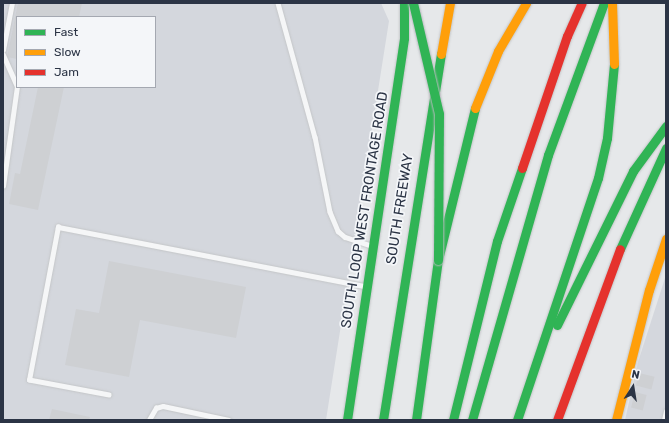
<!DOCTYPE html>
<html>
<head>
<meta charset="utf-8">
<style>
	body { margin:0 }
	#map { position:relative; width:669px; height:423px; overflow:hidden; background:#e6e8ea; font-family:Rubik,sans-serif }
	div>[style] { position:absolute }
	.built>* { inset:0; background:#d4d7dd }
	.building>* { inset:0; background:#ced0d3; transform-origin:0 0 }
	.roads { filter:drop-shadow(0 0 1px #c4c6c8) drop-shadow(0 0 1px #c4c6c8) }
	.lane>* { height:4.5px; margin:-2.25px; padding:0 2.25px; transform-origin:2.25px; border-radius:2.25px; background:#f5f6f7 }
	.fast>* { height:9px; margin:-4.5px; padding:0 4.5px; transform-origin:4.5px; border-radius:4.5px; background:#30b455 }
	.slow>* { height:9px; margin:-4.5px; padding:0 4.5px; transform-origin:4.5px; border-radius:4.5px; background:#ff9f0a }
	.jam>* { height:9px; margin:-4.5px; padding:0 4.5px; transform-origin:4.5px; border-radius:4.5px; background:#e5322d }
	.bridges { filter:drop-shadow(0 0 1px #b8bbbf) drop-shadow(0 0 1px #b8bbbf) }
	.fast-bridge>* { height:9px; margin:-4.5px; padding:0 4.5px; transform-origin:4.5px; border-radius:4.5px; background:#30b455 }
	span { translate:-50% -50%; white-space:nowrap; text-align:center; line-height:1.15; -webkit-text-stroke:3.5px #f4f6f9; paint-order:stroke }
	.street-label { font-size:14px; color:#2b3445 }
	.frame { position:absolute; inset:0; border:4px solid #2b3445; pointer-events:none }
	.legend { position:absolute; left:16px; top:16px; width:140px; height:72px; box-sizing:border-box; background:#f4f6f9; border:1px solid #a4a8b1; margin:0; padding:5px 7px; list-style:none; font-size:12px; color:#2b3445 }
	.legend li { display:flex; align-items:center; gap:8px; height:20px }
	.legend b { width:20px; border:1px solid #a4a8b1 }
	.north { position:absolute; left:613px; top:367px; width:40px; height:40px; -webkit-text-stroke:3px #f4f6f9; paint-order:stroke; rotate:12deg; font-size:11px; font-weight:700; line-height:16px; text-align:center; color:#2b3445 }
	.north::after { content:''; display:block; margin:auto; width:14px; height:18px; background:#2b3445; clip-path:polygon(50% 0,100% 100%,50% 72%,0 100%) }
</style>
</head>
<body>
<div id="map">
	<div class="built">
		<div style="clip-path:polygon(evenodd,3px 3px,381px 3px,389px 21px,326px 420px,3px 420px,3px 3px,17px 17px,155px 17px,155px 87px,17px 87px,17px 17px)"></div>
		<div style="clip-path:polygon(666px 275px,666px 420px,625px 420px,638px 362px)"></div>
	</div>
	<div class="building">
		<div style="clip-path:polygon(18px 3px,82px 3px,79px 17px,17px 17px,17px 59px,7px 57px)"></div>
		<div style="clip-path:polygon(38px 87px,64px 87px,38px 210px,9px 204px,15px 173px,20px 174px)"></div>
		<div style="clip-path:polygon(109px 261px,246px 287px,236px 338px,140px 320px,129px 377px,65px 365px,76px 309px,99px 313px)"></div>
		<div style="left:639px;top:373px;width:16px;height:13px;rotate:14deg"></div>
		<div style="left:635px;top:392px;width:12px;height:16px;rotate:14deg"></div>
		<div style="clip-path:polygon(52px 409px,90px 417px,89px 420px,49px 420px)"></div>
	</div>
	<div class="roads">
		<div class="lane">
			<div style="left:278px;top:3px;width:139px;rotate:74.6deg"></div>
			<div style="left:315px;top:137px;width:76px;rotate:78.7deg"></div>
			<div style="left:330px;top:212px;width:21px;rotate:67deg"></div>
			<div style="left:338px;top:231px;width:9px;rotate:41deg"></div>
			<div style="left:345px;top:237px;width:28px;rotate:18deg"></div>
			<div style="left:3px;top:50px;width:48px;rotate:-79.2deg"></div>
			<div style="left:3px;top:54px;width:34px;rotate:66deg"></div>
			<div style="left:3px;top:186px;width:100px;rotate:-82deg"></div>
			<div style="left:109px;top:395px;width:81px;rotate:-169.4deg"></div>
			<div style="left:29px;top:380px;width:156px;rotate:-79.3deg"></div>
			<div style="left:58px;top:227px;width:313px;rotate:10.9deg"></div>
			<div style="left:149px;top:420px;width:14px;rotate:-60deg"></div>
			<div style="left:156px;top:408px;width:7px;rotate:-16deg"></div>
			<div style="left:163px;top:406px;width:67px;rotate:12deg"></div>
			<div style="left:664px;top:420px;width:9px;rotate:-77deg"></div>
		</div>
		<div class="fast">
			<div style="left:620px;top:249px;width:111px;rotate:-65.5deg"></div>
			<div style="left:557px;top:325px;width:172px;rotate:-63.7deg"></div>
			<div style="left:633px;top:171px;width:56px;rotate:-53.7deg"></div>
			<div style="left:347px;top:420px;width:386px;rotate:-81.5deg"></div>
			<div style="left:404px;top:38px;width:35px;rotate:-90deg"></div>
			<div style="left:383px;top:420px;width:371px;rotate:-81deg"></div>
			<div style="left:416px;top:420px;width:162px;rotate:-82.2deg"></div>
			<div style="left:438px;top:260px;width:156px;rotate:-76.3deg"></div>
			<div style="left:453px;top:420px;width:184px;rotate:-76.2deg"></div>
			<div style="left:497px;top:241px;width:77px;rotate:-71.1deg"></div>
			<div style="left:472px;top:420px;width:276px;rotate:-74deg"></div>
			<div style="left:548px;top:155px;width:162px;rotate:-69.8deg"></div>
			<div style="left:517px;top:420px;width:255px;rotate:-71.5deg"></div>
			<div style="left:598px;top:178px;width:41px;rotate:-77.3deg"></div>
			<div style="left:607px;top:138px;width:74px;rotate:-84.6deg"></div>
		</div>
		<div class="slow">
			<div style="left:612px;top:3px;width:61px;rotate:88.1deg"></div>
			<div style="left:441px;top:54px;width:52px;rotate:-80deg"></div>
			<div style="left:475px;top:108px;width:61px;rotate:-68deg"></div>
			<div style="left:498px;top:51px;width:56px;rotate:-59.7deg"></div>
			<div style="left:616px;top:420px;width:134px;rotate:-75.8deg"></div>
			<div style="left:649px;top:290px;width:54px;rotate:-71.6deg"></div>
		</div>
		<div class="jam">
			<div style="left:522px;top:168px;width:139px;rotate:-71.2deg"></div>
			<div style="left:567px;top:36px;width:36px;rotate:-66deg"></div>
			<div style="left:557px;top:420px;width:182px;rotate:-69.8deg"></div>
		</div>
	</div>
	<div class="bridges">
		<div class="fast-bridge">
			<div style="left:413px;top:3px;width:114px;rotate:76.8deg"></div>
			<div style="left:439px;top:114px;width:146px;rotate:90.4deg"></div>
		</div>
	</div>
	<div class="street-label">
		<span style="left:400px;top:209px;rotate:-81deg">SOUTH FREEWAY</span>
		<span style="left:365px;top:210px;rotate:-81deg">SOUTH LOOP WEST FRONTAGE ROAD</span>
	</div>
	<div class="frame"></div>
	<ul class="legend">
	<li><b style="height:5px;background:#30b455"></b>Fast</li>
	<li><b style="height:5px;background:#ff9f0a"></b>Slow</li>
	<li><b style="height:5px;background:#e5322d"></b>Jam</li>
	</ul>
	<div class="north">N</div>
</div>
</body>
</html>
